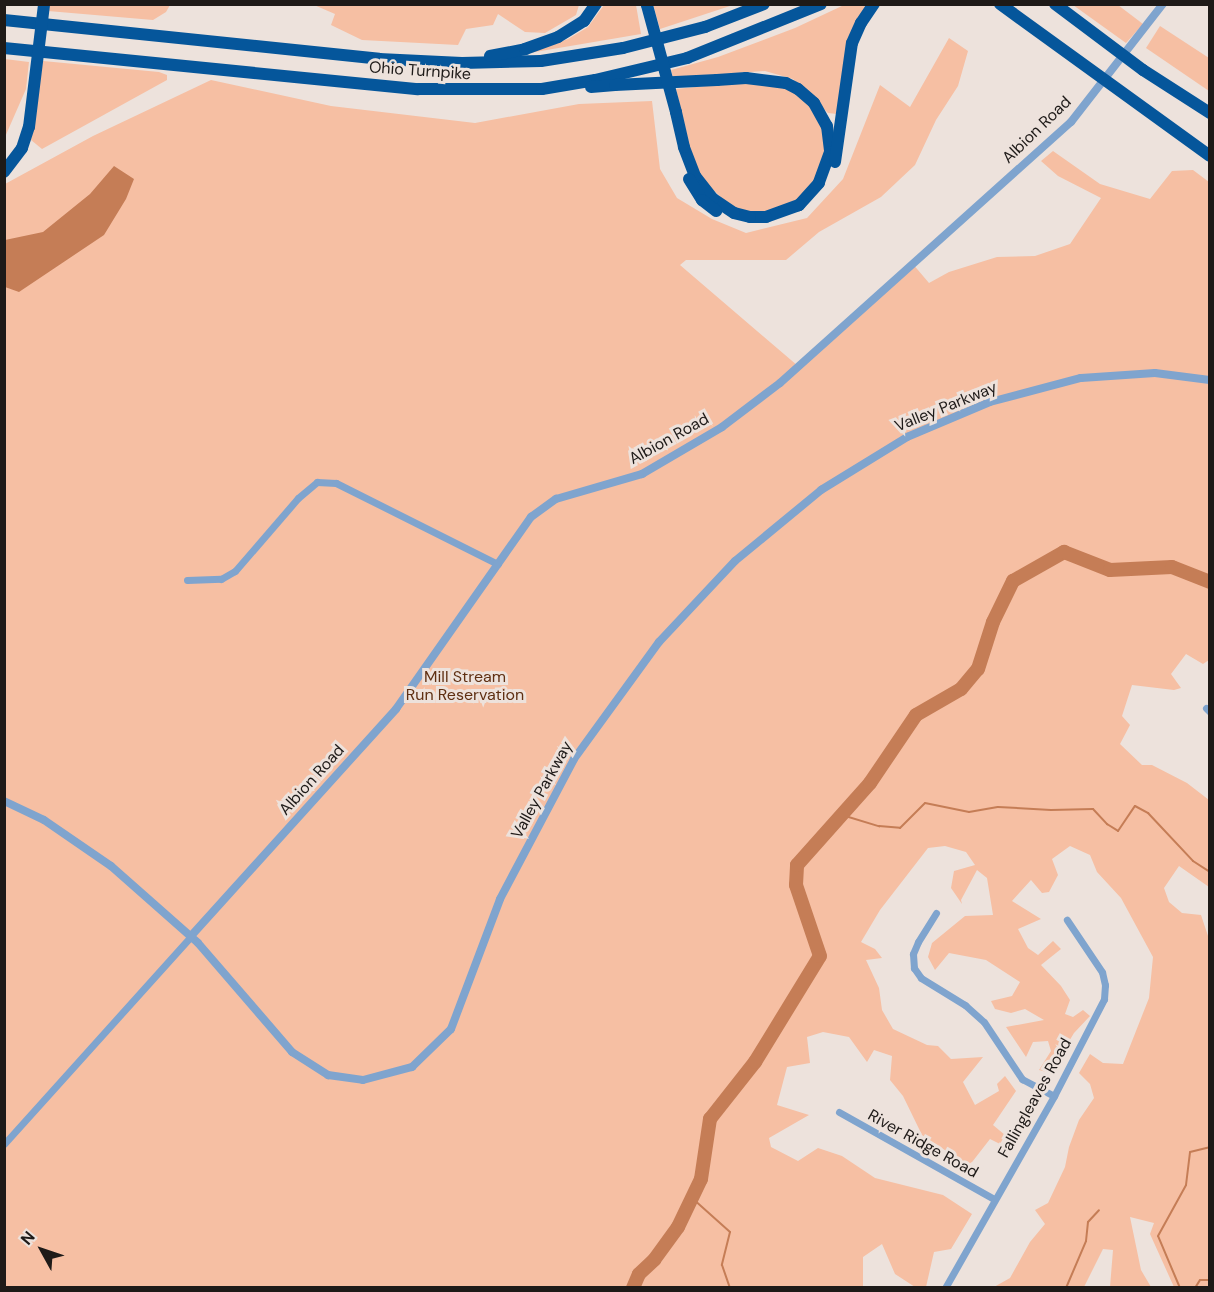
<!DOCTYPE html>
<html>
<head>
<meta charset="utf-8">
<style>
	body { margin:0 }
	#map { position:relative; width:1214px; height:1292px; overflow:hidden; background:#ede2dc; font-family:"DM Sans",sans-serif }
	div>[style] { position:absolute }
	.green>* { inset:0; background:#f6bfa3 }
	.water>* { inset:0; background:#c57d56 }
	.stream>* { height:2px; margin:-1px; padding:0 1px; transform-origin:1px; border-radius:1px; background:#c57d56 }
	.river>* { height:14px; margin:-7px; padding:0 7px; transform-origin:7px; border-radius:7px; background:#c57d56 }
	.minor>* { height:7px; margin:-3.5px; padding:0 3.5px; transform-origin:3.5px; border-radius:3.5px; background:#7fa4ce }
	.tertiary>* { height:8px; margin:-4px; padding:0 4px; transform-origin:4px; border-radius:4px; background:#7fa4ce }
	.motorway>* { height:12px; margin:-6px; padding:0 6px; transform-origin:6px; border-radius:6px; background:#05569b }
	span { translate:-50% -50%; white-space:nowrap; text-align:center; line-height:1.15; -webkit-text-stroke:6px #ede2dc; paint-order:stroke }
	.street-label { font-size:16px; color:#1e1a18 }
	.park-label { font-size:16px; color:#5f2f12 }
	.frame { position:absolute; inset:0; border:6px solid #1e1a18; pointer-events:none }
	.north { position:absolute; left:12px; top:1220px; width:60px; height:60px; -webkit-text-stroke:4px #ede2dc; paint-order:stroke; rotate:310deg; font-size:16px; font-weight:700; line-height:24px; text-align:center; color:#1e1a18 }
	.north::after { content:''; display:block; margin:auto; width:21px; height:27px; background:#1e1a18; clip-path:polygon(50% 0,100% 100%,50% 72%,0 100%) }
</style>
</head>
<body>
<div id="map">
	<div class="green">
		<div style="clip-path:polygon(653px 4px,733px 5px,660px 29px)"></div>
		<div style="clip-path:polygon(48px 5px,170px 5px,166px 12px,153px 20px,48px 11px)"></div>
		<div style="clip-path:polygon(314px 5px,579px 5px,576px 15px,545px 33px,525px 32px,498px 14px,493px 25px,466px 29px,458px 45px,362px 40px,331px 25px,335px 14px)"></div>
		<div style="clip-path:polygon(604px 5px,636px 5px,641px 34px,529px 53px,568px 39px,588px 27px)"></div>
		<div style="clip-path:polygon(844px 5px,869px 5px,837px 114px,828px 113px,793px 79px,765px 71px,673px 78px,671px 70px,718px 57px,795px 28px)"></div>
		<div style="clip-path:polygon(1073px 5px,1118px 5px,1143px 24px,1126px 43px)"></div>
		<div style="clip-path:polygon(1160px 26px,1209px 58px,1209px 91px,1146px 48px)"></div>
		<div style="clip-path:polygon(949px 38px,968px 51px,958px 86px,936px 120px,915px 165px,881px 197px,819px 232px,786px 260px,686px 260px,680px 265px,798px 366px,912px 263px,929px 283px,949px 272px,997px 257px,1035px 256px,1070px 244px,1101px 198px,1058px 176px,1041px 161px,1053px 151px,1100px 184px,1150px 199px,1172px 171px,1193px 170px,1209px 182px,1209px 660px,1203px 664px,1186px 654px,1171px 674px,1181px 688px,1174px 690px,1132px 685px,1122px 716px,1130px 725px,1120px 744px,1142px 765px,1152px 765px,1187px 783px,1209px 800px,1209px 887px,1179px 866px,1164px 888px,1169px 902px,1182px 913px,1201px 915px,1209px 939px,1209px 1287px,1174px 1287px,1150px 1234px,1154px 1223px,1130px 1217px,1141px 1270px,1151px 1287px,1110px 1287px,1113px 1250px,1103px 1249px,1084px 1287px,994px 1287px,1010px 1278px,1030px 1242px,1045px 1224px,1035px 1210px,1048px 1203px,1065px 1167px,1069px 1147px,1079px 1120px,1094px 1098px,1090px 1084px,1079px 1073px,1090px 1054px,1103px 1063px,1123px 1064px,1149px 998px,1153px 957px,1121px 898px,1097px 872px,1090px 855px,1070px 846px,1052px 859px,1058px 875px,1049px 892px,1042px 893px,1031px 880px,1012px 901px,1041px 919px,1018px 929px,1028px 948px,1038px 955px,1053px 941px,1061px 949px,1041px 965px,1061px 986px,1070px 1000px,1065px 1014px,1073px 1017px,1083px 1010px,1090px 1016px,1074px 1033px,1050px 1073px,1039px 1070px,1051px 1051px,1048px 1041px,1033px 1042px,1026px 1057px,1006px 1027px,1044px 1020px,1025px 1009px,1011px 1013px,995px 1009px,991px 1001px,1012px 996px,1020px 982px,986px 960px,949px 953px,935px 970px,928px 957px,932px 943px,965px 916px,993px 915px,987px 878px,977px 870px,961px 900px,962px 904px,951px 888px,954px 871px,975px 865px,966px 852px,945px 846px,928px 848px,880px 910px,861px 942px,875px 949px,882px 958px,866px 960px,879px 988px,882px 1010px,893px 1029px,927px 1045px,938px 1046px,951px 1059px,983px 1057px,963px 1082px,975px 1105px,999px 1091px,997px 1084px,1005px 1076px,1016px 1091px,993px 1125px,1005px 1135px,1000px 1144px,990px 1139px,969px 1166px,922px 1135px,903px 1096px,890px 1080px,892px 1056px,874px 1050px,867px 1062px,849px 1037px,823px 1032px,807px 1037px,810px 1063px,787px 1067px,777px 1105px,809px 1115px,769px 1138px,771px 1147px,798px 1161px,818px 1148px,842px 1156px,875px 1178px,943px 1195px,972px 1214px,951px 1249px,934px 1252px,926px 1287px,915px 1287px,895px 1274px,882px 1244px,863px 1257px,863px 1288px,5px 1288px,5px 184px,93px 136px,211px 80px,331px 106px,475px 123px,579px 104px,652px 101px,660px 169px,677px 198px,712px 219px,746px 233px,807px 218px,843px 179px,880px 85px,910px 107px)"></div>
		<div style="clip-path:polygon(5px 59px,29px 62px,26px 89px,5px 137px)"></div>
		<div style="clip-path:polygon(43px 61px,159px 72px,167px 75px,167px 80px,42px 149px,31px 140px)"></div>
		<div style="clip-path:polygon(745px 82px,771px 82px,804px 97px,824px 131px,825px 150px,816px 180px,801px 198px,764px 213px,746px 213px,730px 206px,701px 178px,692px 156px,676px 89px)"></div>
	</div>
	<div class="water">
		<div style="clip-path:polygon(114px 166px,134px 179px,126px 199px,104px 235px,19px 292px,5px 287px,5px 240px,43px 232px,90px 194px)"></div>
	</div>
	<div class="stream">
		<div style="left:842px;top:815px;width:39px;rotate:17deg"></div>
		<div style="left:879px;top:826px;width:21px;rotate:5deg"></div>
		<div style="left:900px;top:828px;width:35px;rotate:-45deg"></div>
		<div style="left:925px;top:803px;width:45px;rotate:11.6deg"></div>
		<div style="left:969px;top:812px;width:29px;rotate:-10deg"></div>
		<div style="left:998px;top:807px;width:53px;rotate:3.2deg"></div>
		<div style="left:1051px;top:810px;width:42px;rotate:-1.4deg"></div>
		<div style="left:1093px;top:809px;width:21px;rotate:47deg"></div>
		<div style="left:1107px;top:824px;width:13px;rotate:32deg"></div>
		<div style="left:1118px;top:831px;width:30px;rotate:-56deg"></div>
		<div style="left:1135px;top:806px;width:15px;rotate:28deg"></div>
		<div style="left:1148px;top:813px;width:66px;rotate:46.8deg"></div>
		<div style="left:1193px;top:861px;width:20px;rotate:33deg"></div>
		<div style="left:692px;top:1198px;width:51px;rotate:41.8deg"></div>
		<div style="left:730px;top:1232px;width:34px;rotate:104deg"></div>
		<div style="left:722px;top:1265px;width:24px;rotate:71deg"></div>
		<div style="left:1066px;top:1288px;width:51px;rotate:-66.9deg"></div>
		<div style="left:1086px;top:1241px;width:19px;rotate:-84deg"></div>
		<div style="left:1088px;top:1222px;width:16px;rotate:-47deg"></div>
		<div style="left:1180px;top:1288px;width:56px;rotate:-112.9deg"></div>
		<div style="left:1158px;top:1236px;width:58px;rotate:-61.2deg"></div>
		<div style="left:1186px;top:1185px;width:33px;rotate:-83deg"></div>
		<div style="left:1190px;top:1152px;width:21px;rotate:-14deg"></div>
		<div style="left:1195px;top:1288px;width:9px;rotate:-58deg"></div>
		<div style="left:1200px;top:1280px;width:10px"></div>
	</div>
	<div class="river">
		<div style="left:633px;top:1288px;width:15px;rotate:-67deg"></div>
		<div style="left:639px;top:1274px;width:21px;rotate:-43deg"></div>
		<div style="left:654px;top:1260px;width:41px;rotate:-54deg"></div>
		<div style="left:678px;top:1227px;width:53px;rotate:-64.4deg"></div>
		<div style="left:701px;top:1179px;width:61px;rotate:-81.5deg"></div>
		<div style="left:710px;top:1119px;width:73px;rotate:-51.7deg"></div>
		<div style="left:755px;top:1062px;width:124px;rotate:-58.5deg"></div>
		<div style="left:820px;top:956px;width:75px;rotate:-108.7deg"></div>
		<div style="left:796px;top:885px;width:20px;rotate:-87deg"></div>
		<div style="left:797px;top:865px;width:110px;rotate:-48.3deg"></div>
		<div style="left:870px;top:783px;width:82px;rotate:-55.9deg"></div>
		<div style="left:916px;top:715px;width:52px;rotate:-30deg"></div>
		<div style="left:961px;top:689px;width:26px;rotate:-50deg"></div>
		<div style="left:978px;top:669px;width:49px;rotate:-72.3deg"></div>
		<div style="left:993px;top:622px;width:46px;rotate:-64deg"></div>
		<div style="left:1013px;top:581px;width:59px;rotate:-29.6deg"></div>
		<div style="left:1064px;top:552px;width:49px;rotate:21.4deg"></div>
		<div style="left:1110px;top:570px;width:62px;rotate:-2.8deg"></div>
		<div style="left:1172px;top:567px;width:41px;rotate:21.5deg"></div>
	</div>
	<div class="minor">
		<div style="left:187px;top:580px;width:34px;rotate:-2deg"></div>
		<div style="left:221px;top:579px;width:16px;rotate:-30deg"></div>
		<div style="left:235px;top:571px;width:96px;rotate:-49.2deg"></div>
		<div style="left:298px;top:498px;width:25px;rotate:-40deg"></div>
		<div style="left:317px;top:482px;width:19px;rotate:3deg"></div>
		<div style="left:336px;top:483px;width:181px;rotate:26.6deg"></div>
		<div style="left:1206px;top:708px;width:6px;rotate:45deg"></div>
		<div style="left:936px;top:913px;width:34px;rotate:122deg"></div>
		<div style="left:918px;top:942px;width:13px;rotate:113deg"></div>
		<div style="left:913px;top:954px;width:14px;rotate:86deg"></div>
		<div style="left:914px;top:968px;width:12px;rotate:55deg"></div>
		<div style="left:921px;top:978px;width:52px;rotate:31.5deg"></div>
		<div style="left:965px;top:1005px;width:25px;rotate:42deg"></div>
		<div style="left:984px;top:1022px;width:69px;rotate:56.3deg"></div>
		<div style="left:1022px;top:1079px;width:36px;rotate:28deg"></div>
		<div style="left:839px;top:1112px;width:178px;rotate:29.3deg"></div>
		<div style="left:4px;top:1144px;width:280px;rotate:-48deg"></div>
		<div style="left:945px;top:1288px;width:221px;rotate:-60.4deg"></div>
		<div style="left:1054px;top:1096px;width:109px;rotate:-62.7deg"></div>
		<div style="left:1104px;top:999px;width:14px;rotate:-86deg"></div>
		<div style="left:1105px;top:985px;width:13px;rotate:-103deg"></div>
		<div style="left:1102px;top:972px;width:63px;rotate:-123.9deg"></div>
	</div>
	<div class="tertiary">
		<div style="left:4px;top:801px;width:44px;rotate:25.4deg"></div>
		<div style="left:44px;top:820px;width:81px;rotate:34.5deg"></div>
		<div style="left:111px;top:866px;width:116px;rotate:41.5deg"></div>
		<div style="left:198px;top:943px;width:144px;rotate:49.2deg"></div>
		<div style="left:292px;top:1052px;width:43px;rotate:32.6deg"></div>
		<div style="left:328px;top:1075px;width:35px;rotate:8deg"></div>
		<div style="left:363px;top:1080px;width:51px;rotate:-14.9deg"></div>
		<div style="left:412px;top:1067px;width:54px;rotate:-44.3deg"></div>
		<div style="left:451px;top:1029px;width:139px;rotate:-69.3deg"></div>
		<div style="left:500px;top:899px;width:158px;rotate:-62.1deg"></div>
		<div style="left:574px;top:759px;width:145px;rotate:-54deg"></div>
		<div style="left:659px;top:642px;width:111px;rotate:-46.8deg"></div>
		<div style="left:735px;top:561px;width:112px;rotate:-39.5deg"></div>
		<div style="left:821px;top:490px;width:101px;rotate:-31.6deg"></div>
		<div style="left:907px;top:437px;width:90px;rotate:-22.9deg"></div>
		<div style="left:990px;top:402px;width:94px;rotate:-14.8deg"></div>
		<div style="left:1081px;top:378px;width:74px;rotate:-3.9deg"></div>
		<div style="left:1155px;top:373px;width:55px;rotate:7.3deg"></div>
		<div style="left:191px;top:936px;width:306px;rotate:-47.9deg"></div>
		<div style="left:396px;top:709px;width:235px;rotate:-54.9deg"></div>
		<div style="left:531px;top:517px;width:31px;rotate:-36deg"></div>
		<div style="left:556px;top:499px;width:90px;rotate:-16.2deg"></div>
		<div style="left:642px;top:474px;width:93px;rotate:-30.4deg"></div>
		<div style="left:722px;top:427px;width:73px;rotate:-37.2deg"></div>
		<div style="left:780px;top:383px;width:391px;rotate:-41.9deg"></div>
		<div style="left:1071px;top:122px;width:150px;rotate:-52.1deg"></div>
	</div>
	<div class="motorway">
		<div style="left:1000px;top:4px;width:259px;rotate:35.9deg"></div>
		<div style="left:1055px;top:4px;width:110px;rotate:36.9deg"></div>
		<div style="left:1143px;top:70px;width:80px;rotate:32.7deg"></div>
		<div style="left:4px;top:20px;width:377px;rotate:5.9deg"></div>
		<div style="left:379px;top:59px;width:83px;rotate:2.8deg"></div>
		<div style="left:462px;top:63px;width:79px;rotate:-1.5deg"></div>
		<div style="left:541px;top:61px;width:83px;rotate:-9deg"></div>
		<div style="left:623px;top:48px;width:85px;rotate:-14.4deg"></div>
		<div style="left:705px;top:27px;width:63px;rotate:-21.3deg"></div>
		<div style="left:4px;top:48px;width:416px;rotate:5.7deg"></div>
		<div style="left:418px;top:89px;width:124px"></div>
		<div style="left:542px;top:89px;width:54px;rotate:-9.6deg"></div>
		<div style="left:595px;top:80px;width:95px;rotate:-13.4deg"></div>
		<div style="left:687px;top:58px;width:144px;rotate:-21.9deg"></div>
		<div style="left:490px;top:56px;width:36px;rotate:-11deg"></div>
		<div style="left:525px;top:49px;width:35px;rotate:-20deg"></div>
		<div style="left:558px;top:37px;width:31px;rotate:-32deg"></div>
		<div style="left:584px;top:21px;width:21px;rotate:-55deg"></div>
		<div style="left:591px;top:87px;width:24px;rotate:-5deg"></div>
		<div style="left:615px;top:85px;width:102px;rotate:-2.8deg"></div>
		<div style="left:717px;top:80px;width:29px;rotate:-4deg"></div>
		<div style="left:746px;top:78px;width:40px;rotate:7.1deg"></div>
		<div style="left:786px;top:83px;width:13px;rotate:27deg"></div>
		<div style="left:798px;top:89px;width:21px;rotate:41deg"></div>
		<div style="left:814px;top:103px;width:26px;rotate:61deg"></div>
		<div style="left:827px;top:126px;width:26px;rotate:83deg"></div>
		<div style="left:830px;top:152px;width:33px;rotate:110deg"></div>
		<div style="left:819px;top:183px;width:30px;rotate:132deg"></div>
		<div style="left:799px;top:205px;width:35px;rotate:160deg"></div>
		<div style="left:766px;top:217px;width:16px;rotate:180deg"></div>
		<div style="left:750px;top:217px;width:16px;rotate:-166deg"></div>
		<div style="left:734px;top:213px;width:25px;rotate:-146deg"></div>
		<div style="left:713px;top:199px;width:29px;rotate:-128deg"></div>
		<div style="left:695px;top:176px;width:31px;rotate:-111deg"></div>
		<div style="left:684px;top:147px;width:36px;rotate:-103deg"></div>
		<div style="left:676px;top:112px;width:111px;rotate:-105.2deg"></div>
		<div style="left:647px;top:5px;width:1px;rotate:-90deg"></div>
		<div style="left:835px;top:162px;width:120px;rotate:-81.9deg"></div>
		<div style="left:852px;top:43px;width:22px;rotate:-66deg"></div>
		<div style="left:861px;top:23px;width:23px;rotate:-56deg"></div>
		<div style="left:4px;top:172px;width:30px;rotate:-53deg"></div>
		<div style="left:22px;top:148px;width:22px;rotate:-72deg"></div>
		<div style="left:29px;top:127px;width:124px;rotate:-83deg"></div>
		<div style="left:689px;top:179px;width:25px;rotate:58deg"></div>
		<div style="left:702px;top:200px;width:18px;rotate:38deg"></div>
	</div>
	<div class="street-label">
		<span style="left:420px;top:71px;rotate:4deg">Ohio Turnpike</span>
		<span style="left:1037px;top:130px;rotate:-44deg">Albion Road</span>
		<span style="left:946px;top:407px;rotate:-22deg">Valley Parkway</span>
		<span style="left:669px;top:439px;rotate:-29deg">Albion Road</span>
		<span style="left:312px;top:780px;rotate:-48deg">Albion Road</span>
		<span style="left:542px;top:790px;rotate:-61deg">Valley Parkway</span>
		<span style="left:1035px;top:1098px;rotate:-61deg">Fallingleaves Road</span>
		<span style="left:923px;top:1144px;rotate:29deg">River Ridge Road</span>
	</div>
	<div class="park-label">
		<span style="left:465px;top:686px">Mill Stream<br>Run Reservation</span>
	</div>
	<div class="frame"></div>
	<div class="north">N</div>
</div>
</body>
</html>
